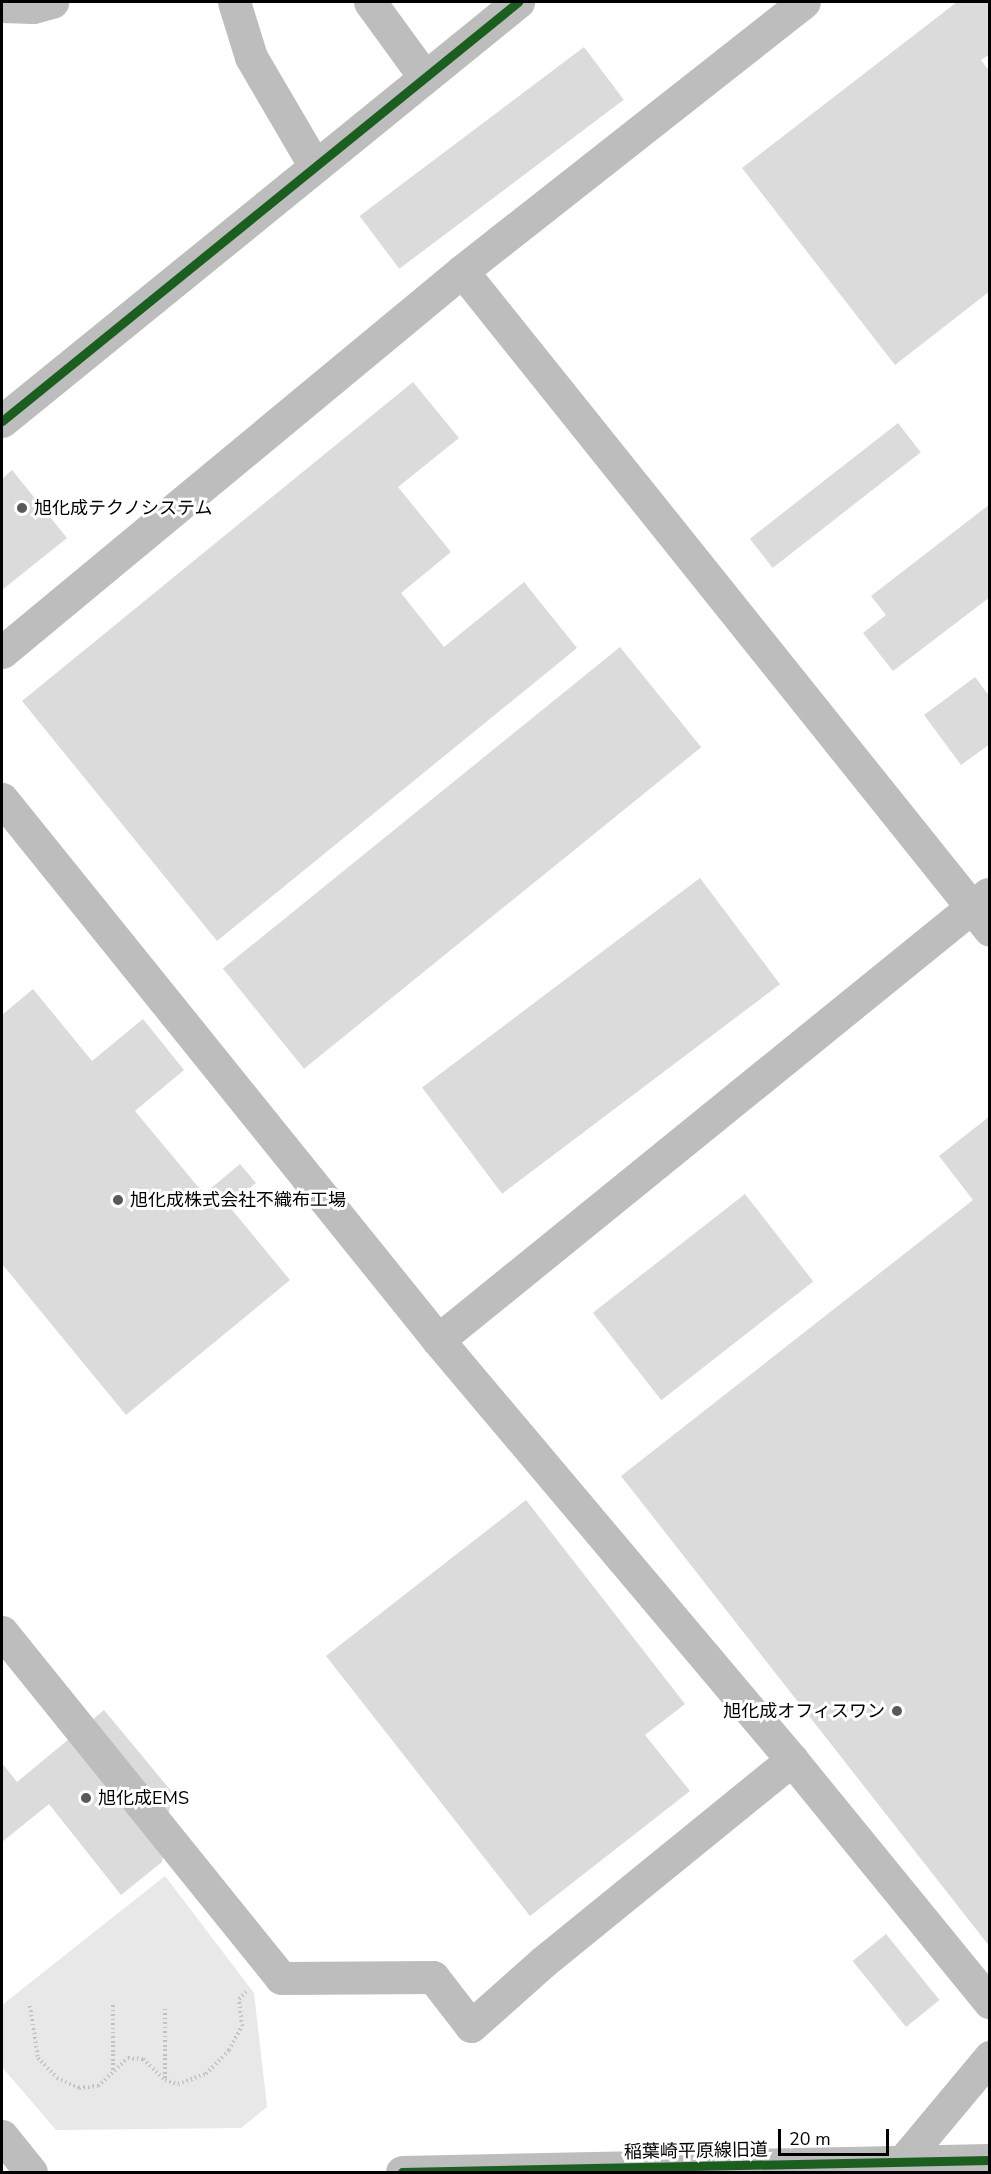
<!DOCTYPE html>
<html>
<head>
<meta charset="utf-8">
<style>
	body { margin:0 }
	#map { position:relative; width:991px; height:2174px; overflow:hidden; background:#fff; font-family:"Nunito Sans","Noto Sans JP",sans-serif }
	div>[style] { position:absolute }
	.green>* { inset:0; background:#e8e8e8 }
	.building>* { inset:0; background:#dbdbdb; transform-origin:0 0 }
	.path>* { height:4px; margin-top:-2px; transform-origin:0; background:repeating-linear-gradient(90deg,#c2c2c2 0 1.5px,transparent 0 4.5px) }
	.minor>* { height:33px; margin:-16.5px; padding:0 16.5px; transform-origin:16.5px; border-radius:16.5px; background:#bdbdbd }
	.cycleway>* { height:9px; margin:-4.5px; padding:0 4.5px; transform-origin:4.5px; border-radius:4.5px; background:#1b5e20 }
	.dots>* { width:16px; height:16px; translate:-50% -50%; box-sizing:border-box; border:3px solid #fff; border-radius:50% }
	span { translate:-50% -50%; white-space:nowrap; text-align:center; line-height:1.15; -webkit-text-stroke:6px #fff; paint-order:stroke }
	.poi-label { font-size:18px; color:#000 }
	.left { translate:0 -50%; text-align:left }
	.right { translate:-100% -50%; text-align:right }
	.street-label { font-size:18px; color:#000 }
	.frame { position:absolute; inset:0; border:3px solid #000; pointer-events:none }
	.scale { position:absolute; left:778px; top:2129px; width:111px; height:27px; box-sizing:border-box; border:3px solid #000; border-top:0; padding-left:8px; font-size:18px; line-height:21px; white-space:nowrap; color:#000; -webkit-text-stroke:4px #fff; paint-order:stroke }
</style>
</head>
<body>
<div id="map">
	<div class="green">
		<div style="clip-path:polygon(165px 1876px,254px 1993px,267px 2107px,241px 2128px,56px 2130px,2px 2067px,2px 2005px)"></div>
	</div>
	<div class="building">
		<div style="clip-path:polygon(957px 2px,990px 2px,990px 54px,981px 60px,990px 72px,990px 291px,895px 365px,742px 168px)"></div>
		<div style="left:584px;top:47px;width:66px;height:281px;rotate:53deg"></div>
		<div style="clip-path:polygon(413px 382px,459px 438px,398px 487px,451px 552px,401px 593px,444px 647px,524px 582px,577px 648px,217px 941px,22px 701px)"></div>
		<div style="left:898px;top:423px;width:37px;height:188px;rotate:52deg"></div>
		<div style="clip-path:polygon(12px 470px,67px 538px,2px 590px,2px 479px)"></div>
		<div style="clip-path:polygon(990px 504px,990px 597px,893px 671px,863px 633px,886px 615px,871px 596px)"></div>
		<div style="left:620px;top:647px;width:129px;height:511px;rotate:51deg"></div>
		<div style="clip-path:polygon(975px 677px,990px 697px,990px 744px,961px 765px,924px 715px)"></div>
		<div style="left:700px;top:878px;width:133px;height:348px;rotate:53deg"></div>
		<div style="clip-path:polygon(33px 989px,92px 1061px,143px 1019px,184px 1070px,135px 1111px,204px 1194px,240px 1164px,256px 1183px,228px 1205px,290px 1280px,126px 1415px,2px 1264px,2px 1015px)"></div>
		<div style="clip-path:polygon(990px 1116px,990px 1947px,621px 1476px,973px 1200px,939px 1156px)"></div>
		<div style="left:745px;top:1194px;width:111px;height:193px;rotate:52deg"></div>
		<div style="clip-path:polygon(526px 1500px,685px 1704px,645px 1735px,690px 1791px,530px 1916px,326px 1656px)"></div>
		<div style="clip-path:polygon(104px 1710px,172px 1792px,162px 1862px,121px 1895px,49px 1804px,2px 1842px,2px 1763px,17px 1782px)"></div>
		<div style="left:886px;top:1934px;width:85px;height:43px;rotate:51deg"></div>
	</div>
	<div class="path">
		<div style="left:113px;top:2005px;width:65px;rotate:90deg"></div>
		<div style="left:30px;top:2006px;width:53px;rotate:81.3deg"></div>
		<div style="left:38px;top:2058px;width:28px;rotate:46deg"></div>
		<div style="left:57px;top:2078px;width:24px;rotate:24deg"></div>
		<div style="left:79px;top:2088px;width:19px;rotate:-6deg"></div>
		<div style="left:98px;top:2086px;width:41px;rotate:-43deg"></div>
		<div style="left:128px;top:2058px;width:15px;rotate:4deg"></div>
		<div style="left:143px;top:2059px;width:30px;rotate:44deg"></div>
		<div style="left:165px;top:2080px;width:14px;rotate:17deg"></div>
		<div style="left:178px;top:2084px;width:30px;rotate:-20deg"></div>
		<div style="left:206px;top:2074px;width:33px;rotate:-46deg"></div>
		<div style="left:229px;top:2050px;width:27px;rotate:-62deg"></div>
		<div style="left:242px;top:2026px;width:27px;rotate:-96deg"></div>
		<div style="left:239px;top:1999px;width:10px;rotate:-45deg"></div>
		<div style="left:165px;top:2009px;width:71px;rotate:90deg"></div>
	</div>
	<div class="minor">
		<div style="left:234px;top:2px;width:58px;rotate:72.8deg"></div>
		<div style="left:251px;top:57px;width:125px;rotate:59.7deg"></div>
		<div style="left:370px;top:2px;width:90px;rotate:54deg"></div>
		<div style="left:2px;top:6px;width:31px;rotate:2deg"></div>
		<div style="left:33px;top:7px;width:20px;rotate:-15deg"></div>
		<div style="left:462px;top:271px;width:844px;rotate:51.3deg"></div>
		<div style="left:2px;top:421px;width:665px;rotate:-39.08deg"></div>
		<div style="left:2px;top:652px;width:597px;rotate:-39.63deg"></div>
		<div style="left:462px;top:271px;width:435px;rotate:-38.2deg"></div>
		<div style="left:2px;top:799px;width:695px;rotate:51.13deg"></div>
		<div style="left:438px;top:1340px;width:549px;rotate:49.87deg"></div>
		<div style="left:792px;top:1760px;width:313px;rotate:50.8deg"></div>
		<div style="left:438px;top:1340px;width:708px;rotate:-39.04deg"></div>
		<div style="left:2px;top:1632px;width:444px;rotate:51.1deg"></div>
		<div style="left:281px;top:1978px;width:152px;rotate:-0.4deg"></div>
		<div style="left:433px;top:1977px;width:62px;rotate:52.2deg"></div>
		<div style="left:471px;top:2026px;width:96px;rotate:-41.6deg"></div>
		<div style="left:543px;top:1962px;width:321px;rotate:-39.1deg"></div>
		<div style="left:2px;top:2136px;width:46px;rotate:51.1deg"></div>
		<div style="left:903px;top:2161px;width:136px;rotate:-50.1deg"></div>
		<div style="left:402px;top:2172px;width:588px;rotate:-1.17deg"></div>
	</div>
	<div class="cycleway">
		<div style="left:2px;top:421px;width:665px;rotate:-39.08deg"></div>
		<div style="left:402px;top:2172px;width:588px;rotate:-1.17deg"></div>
	</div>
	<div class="dots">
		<div style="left:22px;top:508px;background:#595959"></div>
		<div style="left:118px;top:1200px;background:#595959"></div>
		<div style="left:897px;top:1711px;background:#595959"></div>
		<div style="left:86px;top:1798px;background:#595959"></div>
	</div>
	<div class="poi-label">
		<span class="left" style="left:34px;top:508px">旭化成テクノシステム</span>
		<span class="left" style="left:130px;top:1200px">旭化成株式会社不織布工場</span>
		<span class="right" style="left:885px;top:1711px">旭化成オフィスワン</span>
		<span class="left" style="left:98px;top:1798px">旭化成EMS</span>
	</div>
	<div class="street-label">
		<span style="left:696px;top:2151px;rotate:-1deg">稲葉崎平原線旧道</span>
	</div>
	<div class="frame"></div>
	<div class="scale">20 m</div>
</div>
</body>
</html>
